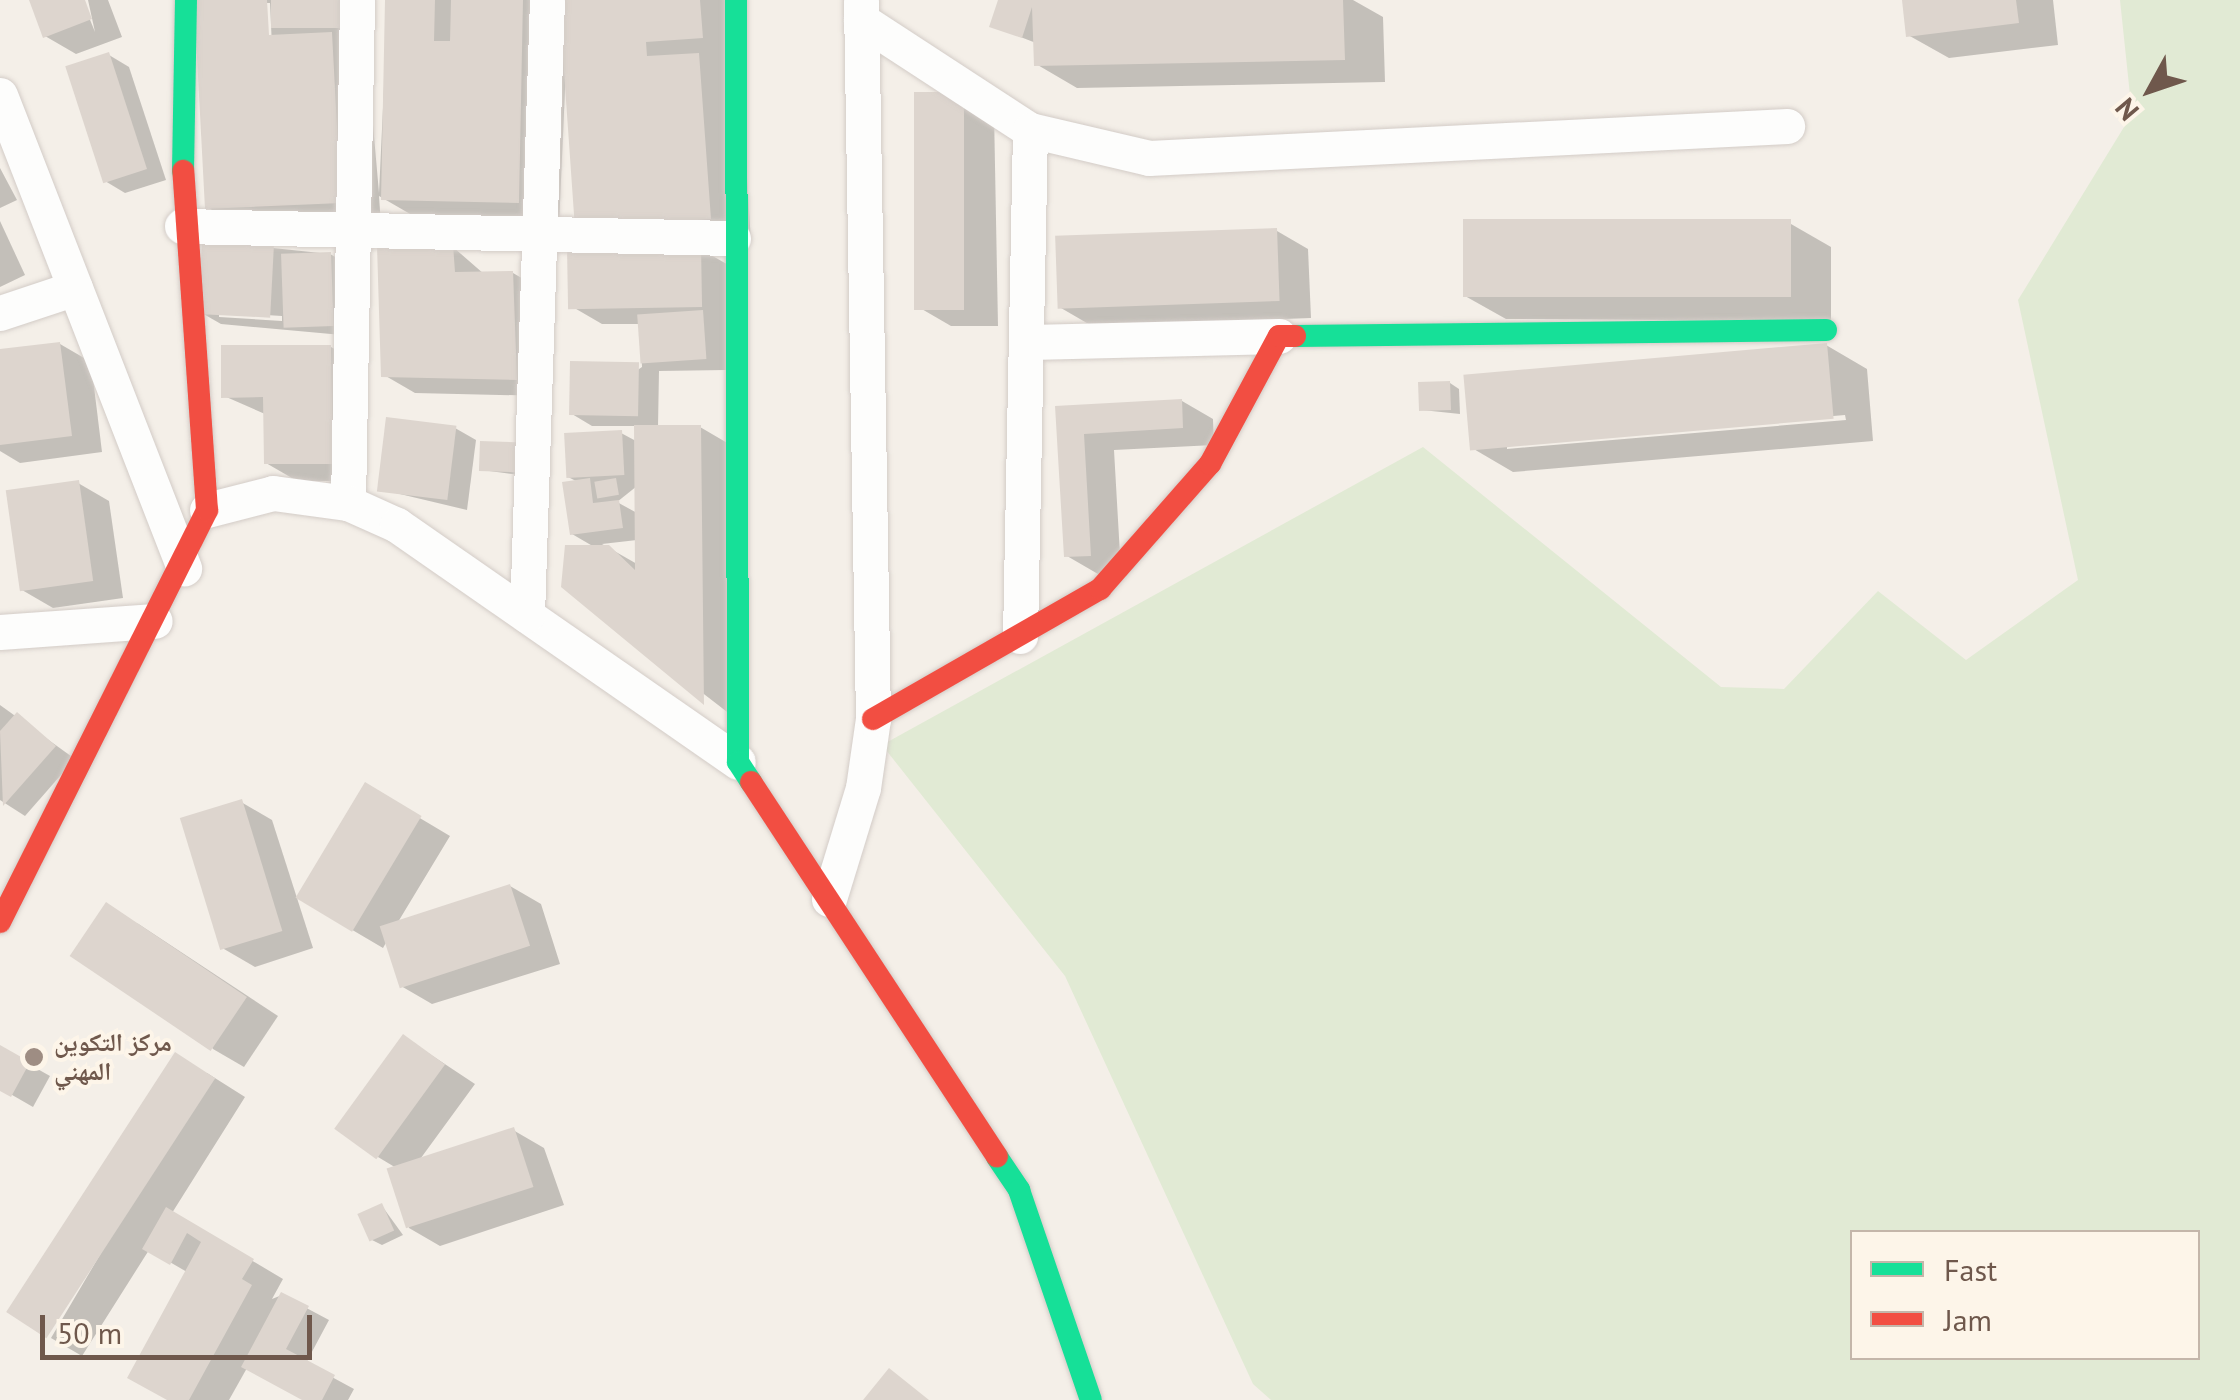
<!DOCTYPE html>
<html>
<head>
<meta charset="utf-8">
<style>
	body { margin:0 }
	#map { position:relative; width:2240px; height:1400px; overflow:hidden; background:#f4efe8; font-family:"PT Sans","Noto Naskh Arabic",sans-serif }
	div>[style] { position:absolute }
	.green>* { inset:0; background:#e1ead4 }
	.shadow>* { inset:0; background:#0003 }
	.building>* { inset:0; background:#ddd5ce; transform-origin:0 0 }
	.roads { filter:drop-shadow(0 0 2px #d3ccc7) drop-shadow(0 0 2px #d3ccc7) }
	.street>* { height:35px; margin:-17.5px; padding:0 17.5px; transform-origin:17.5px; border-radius:17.5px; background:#fdfdfc }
	.fast>* { height:22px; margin:-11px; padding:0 11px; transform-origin:11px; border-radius:11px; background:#16e098 }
	.jam>* { height:22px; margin:-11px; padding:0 11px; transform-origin:11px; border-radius:11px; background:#f24e42 }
	.dots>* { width:28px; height:28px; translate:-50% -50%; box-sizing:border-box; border:5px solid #fdf5e9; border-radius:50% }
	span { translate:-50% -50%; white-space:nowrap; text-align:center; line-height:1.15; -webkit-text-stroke:8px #fdf5e9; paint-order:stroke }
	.poi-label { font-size:25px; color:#6f584c; font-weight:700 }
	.left { translate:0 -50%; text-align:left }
	.legend { position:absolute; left:1850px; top:1230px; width:350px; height:130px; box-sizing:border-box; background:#fdf5e9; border:2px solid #c4b6aa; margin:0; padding:12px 18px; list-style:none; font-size:30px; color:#6f584c }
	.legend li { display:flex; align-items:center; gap:20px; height:50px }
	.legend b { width:50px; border:2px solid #c4b6aa }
	.north { position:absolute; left:2100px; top:40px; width:100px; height:100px; -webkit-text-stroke:8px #fdf5e9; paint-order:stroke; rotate:230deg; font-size:28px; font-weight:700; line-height:40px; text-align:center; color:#6f584c }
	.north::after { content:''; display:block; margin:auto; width:35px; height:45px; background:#6f584c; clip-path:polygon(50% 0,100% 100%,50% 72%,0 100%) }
	.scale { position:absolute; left:40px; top:1315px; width:272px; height:45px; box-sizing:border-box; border:5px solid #6f584c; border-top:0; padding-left:12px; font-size:30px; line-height:35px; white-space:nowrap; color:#6f584c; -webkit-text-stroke:8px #fdf5e9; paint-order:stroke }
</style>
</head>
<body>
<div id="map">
	<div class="green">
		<div style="clip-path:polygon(evenodd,2120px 0,2240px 0,2240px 1400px,1271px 1400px,1253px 1384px,1065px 976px,882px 745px,1423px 447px,1721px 687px,1784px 689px,1878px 591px,1966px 660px,2078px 580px,2018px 300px,2132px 114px,2120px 0,1852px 1232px,2198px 1232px,2198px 1358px,1852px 1358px,1852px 1232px)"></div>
	</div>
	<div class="shadow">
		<div style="clip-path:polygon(31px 0,82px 0,95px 32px,88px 0,108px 0,122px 37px,76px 54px,45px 36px)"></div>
		<div style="clip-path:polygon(evenodd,197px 0,362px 0,379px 193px,388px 0,736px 0,751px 242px,695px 246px,732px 267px,726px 370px,659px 371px,658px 427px,700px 427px,741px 451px,744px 725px,564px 586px,596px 548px,572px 534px,578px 482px,568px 477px,621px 433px,636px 441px,636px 426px,592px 426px,572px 414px,642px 367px,640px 324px,602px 324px,571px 306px,617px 250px,566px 67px,559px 225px,424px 222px,379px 196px,381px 225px,248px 231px,207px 207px,197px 0,265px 3px,270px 3px,272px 47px,267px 47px,265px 3px,197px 0,637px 486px,637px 513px,617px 502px,637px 486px,197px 0,637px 540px,637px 564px,602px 544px,637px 540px)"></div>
		<div style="clip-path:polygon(1000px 0,1353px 0,1383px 17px,1385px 82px,1077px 88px,1036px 64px,1036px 43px,992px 26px)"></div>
		<div style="clip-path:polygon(1904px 0,2053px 0,2058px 45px,1949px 58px,1908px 35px)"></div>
		<div style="clip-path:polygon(109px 55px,129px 67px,166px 180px,125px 193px,105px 181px)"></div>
		<div style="clip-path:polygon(916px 94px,994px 112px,998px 326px,951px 326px,920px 308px)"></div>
		<div style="clip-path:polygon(0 168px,17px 200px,0 208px)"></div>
		<div style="clip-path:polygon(0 221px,25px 275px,0 287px)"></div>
		<div style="clip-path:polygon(1791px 224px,1831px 247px,1831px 321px,1506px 319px,1465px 296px)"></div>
		<div style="clip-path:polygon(1277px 231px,1308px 249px,1311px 318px,1092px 326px,1061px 308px)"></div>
		<div style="clip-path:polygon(453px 247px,484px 274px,513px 273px,544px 291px,548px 396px,415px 393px,384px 375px)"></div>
		<div style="clip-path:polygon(evenodd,273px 248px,330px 254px,351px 266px,353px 336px,221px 324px,200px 312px,273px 248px,219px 312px,282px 316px,282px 321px,219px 317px,219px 312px)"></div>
		<div style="clip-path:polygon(60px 344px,91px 362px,102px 452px,20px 463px,0 451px,0 351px)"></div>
		<div style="clip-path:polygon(evenodd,1826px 345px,1867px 369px,1873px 441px,1513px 472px,1472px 448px,1826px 345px,1845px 415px,1846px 420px,1507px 449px,1507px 444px,1845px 415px)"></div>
		<div style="clip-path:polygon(331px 347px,362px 365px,363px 481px,297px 481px,266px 463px,265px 414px,224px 396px)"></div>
		<div style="clip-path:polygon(1450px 383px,1459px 389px,1460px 414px,1422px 410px)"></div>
		<div style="clip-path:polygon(1182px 401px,1213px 419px,1214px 445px,1114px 450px,1121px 572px,1098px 574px,1067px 556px,1058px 408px)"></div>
		<div style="clip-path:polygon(455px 428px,476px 440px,467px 510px,379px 489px)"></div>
		<div style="clip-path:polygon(526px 446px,535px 477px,482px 470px)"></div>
		<div style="clip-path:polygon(78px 483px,109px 501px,123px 598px,53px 608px,22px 590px)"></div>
		<div style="clip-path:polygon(0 705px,75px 759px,25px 816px,0 800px)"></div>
		<div style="clip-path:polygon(366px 786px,450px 836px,398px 922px,510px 886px,541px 904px,560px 964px,432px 1004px,401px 986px,387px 941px,383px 948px,298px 898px)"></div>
		<div style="clip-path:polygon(241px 802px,272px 820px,313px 948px,255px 967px,224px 949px)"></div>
		<div style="clip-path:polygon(137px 923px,278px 1016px,244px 1067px,213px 1049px)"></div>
		<div style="clip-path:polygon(404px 1037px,475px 1084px,418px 1162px,513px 1130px,544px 1148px,564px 1205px,440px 1246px,409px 1228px,398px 1169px,378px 1157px)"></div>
		<div style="clip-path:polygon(0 1048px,50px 1076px,33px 1107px,0 1088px)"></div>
		<div style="clip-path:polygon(207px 1073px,245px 1097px,172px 1213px,283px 1279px,272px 1299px,282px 1295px,329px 1320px,306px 1363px,354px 1389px,348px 1400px,306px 1400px,247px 1368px,229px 1400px,171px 1400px,187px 1272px,149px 1250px,82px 1356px,51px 1338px)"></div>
		<div style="clip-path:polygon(382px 1206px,403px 1235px,382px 1245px,372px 1240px)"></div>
	</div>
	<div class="building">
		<div style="clip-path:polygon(29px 0,85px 0,92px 19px,43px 38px)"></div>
		<div style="clip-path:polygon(194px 0,267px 0,269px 35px,332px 32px,341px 203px,205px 209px)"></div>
		<div style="left:271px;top:0;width:70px;height:28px"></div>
		<div style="clip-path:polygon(385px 0,435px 0,434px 41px,450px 41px,451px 0,523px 0,519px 203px,381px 200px)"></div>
		<div style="clip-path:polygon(559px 0,700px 0,703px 38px,646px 42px,647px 56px,699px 53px,711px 219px,575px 229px)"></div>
		<div style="clip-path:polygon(998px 0,1343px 0,1345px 60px,1034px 66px,1032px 7px,1022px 38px,989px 27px)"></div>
		<div style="clip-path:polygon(1902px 0,2016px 0,2019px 23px,1906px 37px)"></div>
		<div style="left:109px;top:52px;width:123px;height:46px;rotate:72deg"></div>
		<div style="left:914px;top:92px;width:50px;height:218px"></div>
		<div style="left:1463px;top:219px;width:328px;height:78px"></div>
		<div style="left:1277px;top:228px;width:73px;height:222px;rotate:88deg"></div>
		<div style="left:202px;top:242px;width:72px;height:72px;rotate:3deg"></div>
		<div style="clip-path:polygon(453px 244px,455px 272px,513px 271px,517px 380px,381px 377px,377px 246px)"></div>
		<div style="left:701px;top:246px;width:61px;height:134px;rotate:89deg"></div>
		<div style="left:331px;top:252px;width:74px;height:50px;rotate:88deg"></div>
		<div style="left:703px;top:310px;width:49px;height:66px;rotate:86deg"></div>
		<div style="clip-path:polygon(60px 342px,72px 436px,0 445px,0 349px)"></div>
		<div style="left:1827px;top:343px;width:76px;height:365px;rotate:85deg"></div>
		<div style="clip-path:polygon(221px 345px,331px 345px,333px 464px,264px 464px,263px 397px,221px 398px)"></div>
		<div style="left:570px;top:361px;width:69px;height:54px;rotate:1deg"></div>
		<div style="left:1450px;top:381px;width:29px;height:32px;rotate:88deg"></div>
		<div style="clip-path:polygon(1182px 399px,1183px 428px,1084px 434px,1091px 556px,1064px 557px,1055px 406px)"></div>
		<div style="left:386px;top:417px;width:71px;height:75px;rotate:7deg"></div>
		<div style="clip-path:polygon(634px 425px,701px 425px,704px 705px,561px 587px,565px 545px,609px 545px,635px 570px)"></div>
		<div style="left:622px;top:430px;width:45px;height:58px;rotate:87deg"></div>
		<div style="left:480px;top:441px;width:47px;height:30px;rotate:2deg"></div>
		<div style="clip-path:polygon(590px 478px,593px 503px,619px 500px,623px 528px,570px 535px,562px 482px)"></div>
		<div style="left:616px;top:478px;width:17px;height:22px;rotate:80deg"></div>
		<div style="left:79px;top:480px;width:102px;height:74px;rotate:82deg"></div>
		<div style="clip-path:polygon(17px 712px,56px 746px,3px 806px,0 731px)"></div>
		<div style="left:365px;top:782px;width:66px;height:135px;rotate:31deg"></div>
		<div style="left:242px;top:799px;width:138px;height:65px;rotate:73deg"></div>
		<div style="left:510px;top:884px;width:65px;height:137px;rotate:72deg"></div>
		<div style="left:106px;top:902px;width:170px;height:65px;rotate:34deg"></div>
		<div style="left:403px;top:1034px;width:52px;height:117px;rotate:36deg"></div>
		<div style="clip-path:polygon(0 1045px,30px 1062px,11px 1097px,0 1091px)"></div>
		<div style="left:175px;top:1052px;width:48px;height:310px;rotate:33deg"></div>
		<div style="left:514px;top:1127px;width:63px;height:134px;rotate:72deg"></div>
		<div style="left:382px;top:1203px;width:30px;height:27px;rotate:66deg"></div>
		<div style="clip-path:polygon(166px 1207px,254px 1259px,242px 1279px,252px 1285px,189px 1400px,167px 1400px,127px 1378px,201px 1242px,187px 1233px,170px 1265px,142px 1249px)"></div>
		<div style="clip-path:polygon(281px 1292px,309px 1306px,286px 1349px,335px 1375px,322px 1400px,302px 1400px,241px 1367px)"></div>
		<div style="clip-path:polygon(889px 1368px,929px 1400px,863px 1400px)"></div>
	</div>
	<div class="roads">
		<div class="street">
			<div style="left:861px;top:20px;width:202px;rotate:33.1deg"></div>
			<div style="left:1030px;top:130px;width:122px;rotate:13.2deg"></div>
			<div style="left:1149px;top:158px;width:639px;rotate:-2.87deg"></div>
			<div style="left:0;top:95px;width:508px;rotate:68.74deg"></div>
			<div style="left:182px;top:226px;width:551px;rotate:1.25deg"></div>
			<div style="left:0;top:313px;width:79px;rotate:-18.4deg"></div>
			<div style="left:1030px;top:342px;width:249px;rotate:-1.4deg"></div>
			<div style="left:348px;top:503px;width:503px;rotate:-88.97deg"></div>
			<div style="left:207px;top:510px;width:68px;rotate:-14.4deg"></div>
			<div style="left:273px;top:493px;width:76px;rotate:7.6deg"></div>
			<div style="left:348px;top:503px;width:54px;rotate:24.2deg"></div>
			<div style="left:397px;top:525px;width:415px;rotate:34.8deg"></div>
			<div style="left:527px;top:615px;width:615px;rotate:-88.14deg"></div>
			<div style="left:0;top:632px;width:155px;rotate:-4.1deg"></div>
			<div style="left:1020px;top:636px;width:506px;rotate:-88.87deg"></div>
			<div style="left:829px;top:899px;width:116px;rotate:-73deg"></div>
			<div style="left:863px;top:788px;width:70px;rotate:-81.8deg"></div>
			<div style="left:873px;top:719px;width:718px;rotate:-90.96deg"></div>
		</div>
		<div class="fast">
			<div style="left:736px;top:0;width:762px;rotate:89.85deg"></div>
			<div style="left:738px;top:762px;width:24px;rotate:57deg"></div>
			<div style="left:183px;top:171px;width:171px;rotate:-89deg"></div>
			<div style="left:1295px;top:336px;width:531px;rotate:-0.65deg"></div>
			<div style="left:997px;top:1157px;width:40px;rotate:56deg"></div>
			<div style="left:1019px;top:1190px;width:222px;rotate:71.1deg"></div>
		</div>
		<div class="jam">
			<div style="left:873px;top:719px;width:262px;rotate:-29.8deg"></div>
			<div style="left:1100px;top:589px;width:167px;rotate:-48.7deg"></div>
			<div style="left:1210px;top:464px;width:145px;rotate:-61.7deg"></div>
			<div style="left:1279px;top:336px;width:16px"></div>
			<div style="left:751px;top:782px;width:448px;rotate:56.7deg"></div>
			<div style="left:0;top:922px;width:461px;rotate:-63.3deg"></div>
			<div style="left:207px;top:510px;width:340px;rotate:-94deg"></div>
		</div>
	</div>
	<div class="dots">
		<div style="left:34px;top:1057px;background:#9e8d83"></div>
	</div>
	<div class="poi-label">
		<span class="left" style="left:54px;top:1057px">مركز التكوين<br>المهني</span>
	</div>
	<ul class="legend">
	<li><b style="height:12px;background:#16e098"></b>Fast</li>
	<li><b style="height:12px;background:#f24e42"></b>Jam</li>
	</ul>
	<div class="north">N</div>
	<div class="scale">50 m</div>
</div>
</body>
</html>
